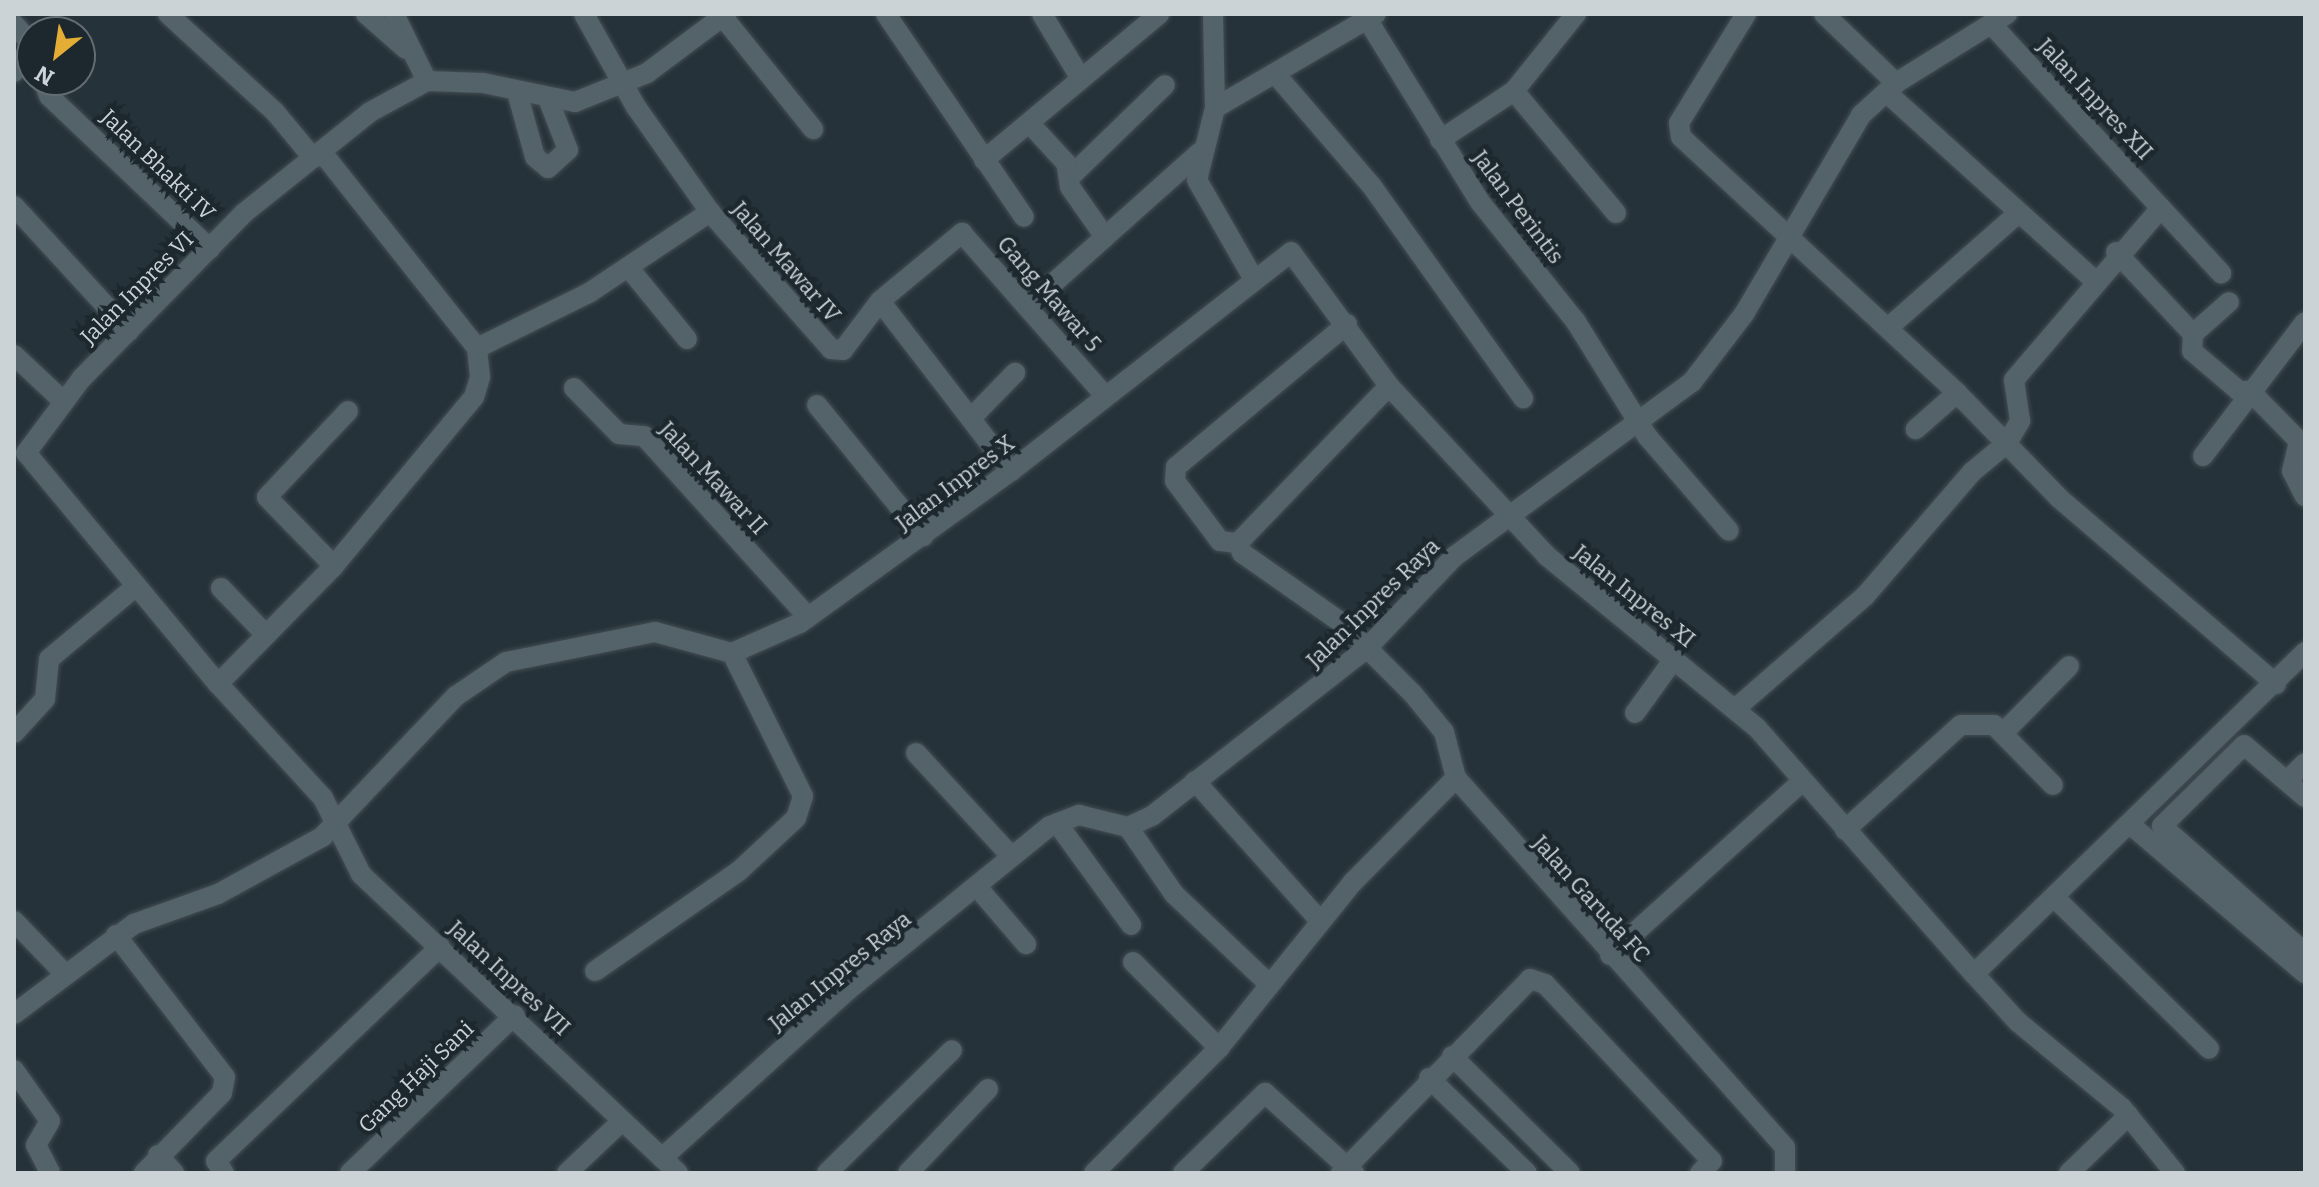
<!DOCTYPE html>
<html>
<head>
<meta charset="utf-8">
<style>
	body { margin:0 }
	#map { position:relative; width:2319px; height:1187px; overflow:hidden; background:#263239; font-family:Bitter,serif }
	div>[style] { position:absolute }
	.roads { filter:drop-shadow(0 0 2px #434e53) drop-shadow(0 0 2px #434e53) }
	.minor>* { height:20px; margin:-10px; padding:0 10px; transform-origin:10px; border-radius:10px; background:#546269 }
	span { translate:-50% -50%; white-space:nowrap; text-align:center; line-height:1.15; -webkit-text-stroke:8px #1c282e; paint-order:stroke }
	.street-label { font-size:22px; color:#cbd3d7 }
	.frame { position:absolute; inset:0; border:16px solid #cbd3d7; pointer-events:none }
	.north { position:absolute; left:16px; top:16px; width:80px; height:80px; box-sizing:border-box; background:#1c282e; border:2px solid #626c72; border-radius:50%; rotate:210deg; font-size:22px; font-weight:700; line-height:32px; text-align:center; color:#cbd3d7 }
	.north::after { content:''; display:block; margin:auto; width:28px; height:36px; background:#e4ad35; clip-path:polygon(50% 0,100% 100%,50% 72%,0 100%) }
</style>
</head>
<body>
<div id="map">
	<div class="roads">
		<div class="minor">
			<div style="left:168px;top:14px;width:145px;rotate:42.5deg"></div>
			<div style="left:275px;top:112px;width:60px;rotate:50.4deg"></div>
			<div style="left:366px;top:14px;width:53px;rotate:41.2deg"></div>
			<div style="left:394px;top:14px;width:75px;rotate:63.8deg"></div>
			<div style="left:584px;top:14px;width:107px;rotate:60.8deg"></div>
			<div style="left:636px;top:107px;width:128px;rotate:54.8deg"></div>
			<div style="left:710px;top:212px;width:183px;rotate:48.5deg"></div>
			<div style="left:831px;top:349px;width:12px;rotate:5deg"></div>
			<div style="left:843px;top:350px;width:61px;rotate:-52.9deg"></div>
			<div style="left:880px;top:301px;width:107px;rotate:-39.7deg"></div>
			<div style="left:962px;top:233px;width:217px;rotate:48.7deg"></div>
			<div style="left:886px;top:14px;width:245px;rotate:55.8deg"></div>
			<div style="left:1042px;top:14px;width:76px;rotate:59deg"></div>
			<div style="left:1213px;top:14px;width:94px;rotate:88.8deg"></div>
			<div style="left:1215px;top:108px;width:74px;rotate:104deg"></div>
			<div style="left:1197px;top:180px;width:111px;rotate:60.2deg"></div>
			<div style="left:1746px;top:14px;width:128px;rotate:121.6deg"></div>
			<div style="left:1679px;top:123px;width:14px;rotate:82deg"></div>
			<div style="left:1681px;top:137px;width:376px;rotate:42.8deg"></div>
			<div style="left:1957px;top:393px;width:55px;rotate:138.7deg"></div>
			<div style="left:1824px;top:14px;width:100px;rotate:43.8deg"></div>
			<div style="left:723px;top:17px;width:144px;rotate:51.2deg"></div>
			<div style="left:1367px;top:19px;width:215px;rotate:58.3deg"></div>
			<div style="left:1480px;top:202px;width:154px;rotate:51.3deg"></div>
			<div style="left:1576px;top:322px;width:134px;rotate:58.1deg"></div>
			<div style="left:1647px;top:436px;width:125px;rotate:49.2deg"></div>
			<div style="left:14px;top:24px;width:28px;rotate:49deg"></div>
			<div style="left:1992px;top:25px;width:338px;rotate:47.3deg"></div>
			<div style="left:14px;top:72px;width:26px;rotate:-47deg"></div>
			<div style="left:1278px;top:77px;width:143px;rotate:49.3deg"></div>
			<div style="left:1371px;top:185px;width:262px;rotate:54.5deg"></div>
			<div style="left:43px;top:80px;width:17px;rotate:69deg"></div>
			<div style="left:49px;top:96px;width:222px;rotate:43.5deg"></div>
			<div style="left:1514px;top:91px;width:159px;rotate:50.1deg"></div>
			<div style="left:517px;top:92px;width:67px;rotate:74.5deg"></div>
			<div style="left:535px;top:157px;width:17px;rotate:40deg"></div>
			<div style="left:548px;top:168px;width:27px;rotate:-42deg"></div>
			<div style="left:568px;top:150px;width:53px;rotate:-111.2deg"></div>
			<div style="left:1886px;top:92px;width:280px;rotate:42.1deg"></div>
			<div style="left:1215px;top:108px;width:186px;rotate:-30.3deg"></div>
			<div style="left:1440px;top:140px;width:89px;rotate:-33.5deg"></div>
			<div style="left:1514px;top:91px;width:99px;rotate:-51.2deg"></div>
			<div style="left:984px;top:160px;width:228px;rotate:-39.8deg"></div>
			<div style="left:1070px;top:177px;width:132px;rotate:-44.1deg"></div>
			<div style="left:14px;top:206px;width:170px;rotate:47.4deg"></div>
			<div style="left:1105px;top:237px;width:127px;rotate:-41.8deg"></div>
			<div style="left:2116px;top:252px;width:112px;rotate:46.8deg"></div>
			<div style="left:2193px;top:334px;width:17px;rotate:93deg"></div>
			<div style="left:2192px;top:351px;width:62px;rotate:40.4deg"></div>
			<div style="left:2239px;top:391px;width:11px"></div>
			<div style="left:2250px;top:391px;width:70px;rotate:45.6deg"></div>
			<div style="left:2299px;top:441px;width:31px;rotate:103deg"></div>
			<div style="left:2292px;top:471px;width:28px;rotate:63deg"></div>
			<div style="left:628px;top:267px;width:93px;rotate:50.7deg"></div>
			<div style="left:880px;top:301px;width:215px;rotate:52.4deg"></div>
			<div style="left:1029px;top:305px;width:102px;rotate:-41.8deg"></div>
			<div style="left:1105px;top:237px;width:61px;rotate:-125deg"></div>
			<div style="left:1070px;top:187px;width:24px;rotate:-99deg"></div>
			<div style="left:1066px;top:163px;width:52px;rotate:-132.6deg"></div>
			<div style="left:1889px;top:327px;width:171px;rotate:-41.4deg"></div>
			<div style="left:2193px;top:334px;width:48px;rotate:-41.6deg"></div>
			<div style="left:477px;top:348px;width:125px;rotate:-26.2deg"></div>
			<div style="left:589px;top:293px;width:146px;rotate:-33.8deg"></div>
			<div style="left:14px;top:355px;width:67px;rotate:43.2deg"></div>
			<div style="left:574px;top:388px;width:64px;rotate:45.6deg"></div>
			<div style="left:619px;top:434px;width:25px;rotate:5deg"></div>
			<div style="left:644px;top:436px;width:244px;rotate:47.8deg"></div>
			<div style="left:1957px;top:393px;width:146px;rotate:45.8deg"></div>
			<div style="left:2059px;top:498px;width:286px;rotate:40.6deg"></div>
			<div style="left:817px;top:405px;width:169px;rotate:51deg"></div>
			<div style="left:974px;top:415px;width:59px;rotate:-45.7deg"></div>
			<div style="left:2203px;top:456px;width:168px;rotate:-52.7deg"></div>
			<div style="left:1238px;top:543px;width:11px;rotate:68deg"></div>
			<div style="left:1242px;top:553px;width:122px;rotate:35deg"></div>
			<div style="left:1342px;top:623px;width:100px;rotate:45deg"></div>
			<div style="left:1413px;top:694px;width:49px;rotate:50.8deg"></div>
			<div style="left:1444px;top:732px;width:48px;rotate:75.4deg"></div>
			<div style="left:1456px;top:778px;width:494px;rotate:48.3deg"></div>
			<div style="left:1785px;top:1147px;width:26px;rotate:90deg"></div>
			<div style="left:1238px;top:543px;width:18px;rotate:-174deg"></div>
			<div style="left:1220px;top:541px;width:75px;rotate:-126.9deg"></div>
			<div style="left:1175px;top:481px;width:14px;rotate:-86deg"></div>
			<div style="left:1176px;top:467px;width:223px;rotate:-39.9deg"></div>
			<div style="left:1238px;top:543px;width:218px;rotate:-46.1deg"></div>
			<div style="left:334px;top:566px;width:96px;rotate:-134.2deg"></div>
			<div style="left:267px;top:497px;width:118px;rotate:-46.7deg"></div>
			<div style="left:221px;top:588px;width:65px;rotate:46.2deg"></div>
			<div style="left:218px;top:684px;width:163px;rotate:-45.5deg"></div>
			<div style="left:332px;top:568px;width:222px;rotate:-50.3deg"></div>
			<div style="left:474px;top:397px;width:21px;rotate:-73deg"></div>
			<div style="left:480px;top:377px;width:29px;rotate:-96deg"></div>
			<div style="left:477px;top:348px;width:251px;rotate:-128.4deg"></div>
			<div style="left:1735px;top:709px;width:172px;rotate:-41deg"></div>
			<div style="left:1865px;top:596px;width:164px;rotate:-49.2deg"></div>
			<div style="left:1972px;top:472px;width:45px;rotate:-39.6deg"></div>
			<div style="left:2007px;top:443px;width:26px;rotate:-59deg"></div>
			<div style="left:2020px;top:421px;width:41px;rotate:-98.3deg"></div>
			<div style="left:2014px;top:380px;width:226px;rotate:-49.5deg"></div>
			<div style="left:1635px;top:713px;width:67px;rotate:-54.2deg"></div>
			<div style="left:14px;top:733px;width:46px;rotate:-47.6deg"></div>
			<div style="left:45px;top:699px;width:40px;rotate:-84.3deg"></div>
			<div style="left:49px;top:659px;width:112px;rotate:-39.9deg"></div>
			<div style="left:2003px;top:733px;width:94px;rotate:-45.4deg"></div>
			<div style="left:916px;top:753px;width:140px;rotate:47.3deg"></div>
			<div style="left:1195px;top:781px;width:188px;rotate:48.2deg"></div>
			<div style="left:2287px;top:781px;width:25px;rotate:-45deg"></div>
			<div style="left:2305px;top:797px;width:80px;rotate:-139.6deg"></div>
			<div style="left:2244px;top:745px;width:115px;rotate:135.4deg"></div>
			<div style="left:2162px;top:826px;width:191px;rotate:41.6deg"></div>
			<div style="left:1057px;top:823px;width:126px;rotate:54deg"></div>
			<div style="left:2132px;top:826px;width:227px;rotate:40.4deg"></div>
			<div style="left:1128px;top:827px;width:81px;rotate:55.5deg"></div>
			<div style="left:1174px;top:894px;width:132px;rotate:43.5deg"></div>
			<div style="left:1845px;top:830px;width:156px;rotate:-42.2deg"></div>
			<div style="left:1961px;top:725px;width:33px"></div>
			<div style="left:1994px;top:725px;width:84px;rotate:45.5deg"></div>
			<div style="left:978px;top:888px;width:74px;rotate:49.4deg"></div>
			<div style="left:2056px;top:899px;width:214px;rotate:44.4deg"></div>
			<div style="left:14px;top:921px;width:75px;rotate:46.1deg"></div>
			<div style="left:116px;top:935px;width:179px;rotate:52.5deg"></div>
			<div style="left:225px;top:1077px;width:16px;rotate:101deg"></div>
			<div style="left:222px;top:1093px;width:112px;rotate:134.3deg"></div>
			<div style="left:1610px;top:955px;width:255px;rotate:-42.1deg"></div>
			<div style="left:1133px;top:962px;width:122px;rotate:45deg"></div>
			<div style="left:595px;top:971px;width:175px;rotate:-34.8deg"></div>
			<div style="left:739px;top:871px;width:78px;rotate:-42.9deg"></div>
			<div style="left:796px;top:818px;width:23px;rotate:-72deg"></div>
			<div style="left:803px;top:796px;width:160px;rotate:-116.4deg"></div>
			<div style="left:1974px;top:974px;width:65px;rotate:47.5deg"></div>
			<div style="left:2018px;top:1022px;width:135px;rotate:39.6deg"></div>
			<div style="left:2122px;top:1108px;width:84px;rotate:50.8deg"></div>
			<div style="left:14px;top:1014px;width:150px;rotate:-36.9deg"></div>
			<div style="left:134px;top:924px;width:89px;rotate:-19.7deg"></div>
			<div style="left:218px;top:894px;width:119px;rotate:-28.7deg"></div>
			<div style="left:322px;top:837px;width:195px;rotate:-46.5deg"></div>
			<div style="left:456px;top:696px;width:60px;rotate:-34.2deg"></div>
			<div style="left:506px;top:662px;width:152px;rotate:-11.4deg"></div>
			<div style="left:655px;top:632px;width:80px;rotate:15.3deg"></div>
			<div style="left:732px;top:653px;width:74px;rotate:-23.8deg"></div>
			<div style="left:800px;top:623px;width:260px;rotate:-35.8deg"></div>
			<div style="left:1011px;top:471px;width:355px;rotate:-38deg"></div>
			<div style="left:1291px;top:252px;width:166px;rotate:53.8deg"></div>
			<div style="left:1389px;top:386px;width:232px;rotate:47.1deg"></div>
			<div style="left:1547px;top:556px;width:271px;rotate:39.3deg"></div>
			<div style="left:1757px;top:728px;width:328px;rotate:48.6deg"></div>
			<div style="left:1974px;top:974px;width:462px;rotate:-44.2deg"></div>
			<div style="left:1452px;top:1056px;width:166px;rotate:44.8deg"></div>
			<div style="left:14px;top:1070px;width:62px;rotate:54.8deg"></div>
			<div style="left:50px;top:1121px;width:28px;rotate:120deg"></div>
			<div style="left:36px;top:1145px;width:31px;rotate:63deg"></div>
			<div style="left:1429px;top:1078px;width:136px;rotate:44.1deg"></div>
			<div style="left:158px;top:1155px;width:24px;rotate:48deg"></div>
			<div style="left:662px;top:1158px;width:251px;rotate:-42.1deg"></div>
			<div style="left:848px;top:990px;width:260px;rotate:-39.1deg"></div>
			<div style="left:1050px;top:826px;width:31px;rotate:-21deg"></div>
			<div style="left:1079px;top:815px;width:50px;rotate:13.8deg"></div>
			<div style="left:1128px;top:827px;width:26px;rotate:-25deg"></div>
			<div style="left:1152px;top:816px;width:273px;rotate:-38deg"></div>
			<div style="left:1367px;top:648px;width:127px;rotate:-46.3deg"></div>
			<div style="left:1455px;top:556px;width:294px;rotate:-36.3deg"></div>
			<div style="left:1692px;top:382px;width:86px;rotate:-52.6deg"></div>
			<div style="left:1744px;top:314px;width:231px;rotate:-59.5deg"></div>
			<div style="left:1861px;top:115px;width:47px;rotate:-42.4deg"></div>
			<div style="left:1896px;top:83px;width:131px;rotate:-31.9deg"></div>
			<div style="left:224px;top:1173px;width:14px;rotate:-124deg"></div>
			<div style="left:216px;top:1161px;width:310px;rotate:-43.7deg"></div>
			<div style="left:350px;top:1173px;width:228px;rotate:-43.8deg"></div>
			<div style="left:567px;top:1173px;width:76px;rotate:-43.4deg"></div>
			<div style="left:678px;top:1173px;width:436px;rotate:-136.7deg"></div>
			<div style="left:361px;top:874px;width:85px;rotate:-116.6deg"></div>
			<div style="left:323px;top:798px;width:155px;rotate:-132.6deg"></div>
			<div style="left:218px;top:684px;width:300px;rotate:-129.7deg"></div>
			<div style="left:26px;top:453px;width:94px;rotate:-53.3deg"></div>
			<div style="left:82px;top:378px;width:231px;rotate:-45.5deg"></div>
			<div style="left:244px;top:213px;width:161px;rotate:-38.7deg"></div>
			<div style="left:370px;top:112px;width:65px;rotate:-28.5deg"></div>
			<div style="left:427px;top:81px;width:56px;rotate:2deg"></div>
			<div style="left:483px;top:83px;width:94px;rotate:11.7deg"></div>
			<div style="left:575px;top:102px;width:78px;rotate:-21.9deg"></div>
			<div style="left:647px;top:73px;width:99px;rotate:-36.8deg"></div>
			<div style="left:827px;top:1173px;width:175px;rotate:-44.5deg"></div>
			<div style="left:908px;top:1173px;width:116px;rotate:-46.4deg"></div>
			<div style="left:1094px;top:1173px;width:177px;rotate:-45deg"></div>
			<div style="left:1219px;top:1048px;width:213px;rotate:-51.1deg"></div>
			<div style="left:1353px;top:882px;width:146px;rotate:-45.3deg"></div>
			<div style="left:1183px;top:1173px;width:115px;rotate:-44.3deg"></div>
			<div style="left:1265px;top:1093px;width:120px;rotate:42deg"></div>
			<div style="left:1341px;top:1173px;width:271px;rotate:-45.7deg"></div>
			<div style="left:1530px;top:979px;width:16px;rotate:18deg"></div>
			<div style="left:1545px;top:984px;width:243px;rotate:46.7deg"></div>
			<div style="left:1712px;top:1161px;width:17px;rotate:135deg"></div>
			<div style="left:2069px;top:1173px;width:83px;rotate:-44deg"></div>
		</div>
	</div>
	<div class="street-label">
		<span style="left:2095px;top:99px;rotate:47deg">Jalan Inpres XII</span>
		<span style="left:158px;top:165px;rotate:44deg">Jalan Bhakti IV</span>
		<span style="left:1518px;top:207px;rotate:53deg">Jalan Perintis</span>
		<span style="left:786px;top:262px;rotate:49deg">Jalan Mawar IV</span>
		<span style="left:137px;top:288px;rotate:-45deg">Jalan Inpres VI</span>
		<span style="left:1049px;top:294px;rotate:49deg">Gang Mawar 5</span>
		<span style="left:713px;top:478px;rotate:47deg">Jalan Mawar II</span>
		<span style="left:955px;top:483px;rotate:-37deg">Jalan Inpres X</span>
		<span style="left:1634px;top:596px;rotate:39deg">Jalan Inpres XI</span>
		<span style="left:1373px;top:603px;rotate:-44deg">Jalan Inpres Raya</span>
		<span style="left:1591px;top:899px;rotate:48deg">Jalan Garuda FC</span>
		<span style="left:840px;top:971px;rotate:-39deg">Jalan Inpres Raya</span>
		<span style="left:509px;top:978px;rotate:43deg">Jalan Inpres VII</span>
		<span style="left:416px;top:1077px;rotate:-44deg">Gang Haji Sani</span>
	</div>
	<div class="frame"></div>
	<div class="north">N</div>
</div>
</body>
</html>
